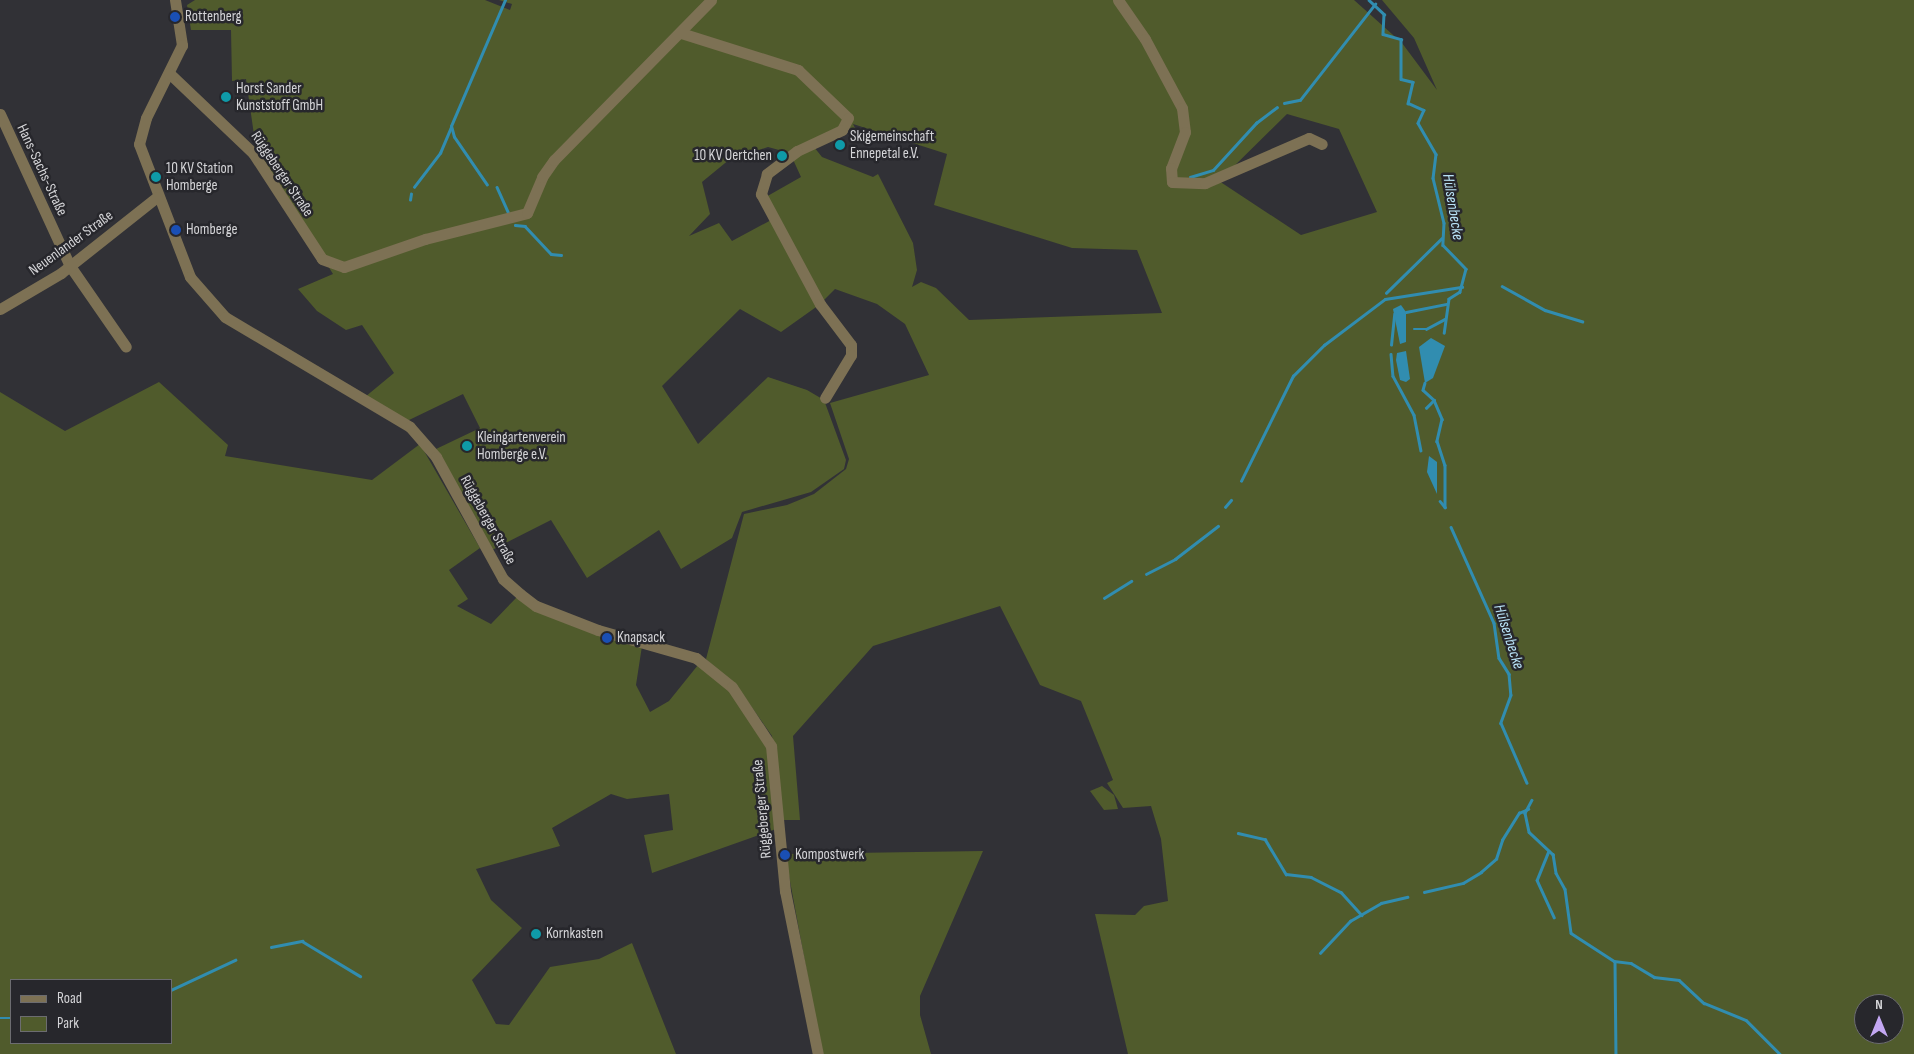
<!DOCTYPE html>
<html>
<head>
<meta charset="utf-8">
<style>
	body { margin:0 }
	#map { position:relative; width:1914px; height:1054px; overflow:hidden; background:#313136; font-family:"Sofia Sans Condensed",sans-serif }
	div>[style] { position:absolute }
	.green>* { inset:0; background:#505b2c }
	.water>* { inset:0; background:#318db0 }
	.stream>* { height:2.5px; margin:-1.25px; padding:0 1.25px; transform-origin:1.25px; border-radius:1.25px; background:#318db0 }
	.minor>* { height:11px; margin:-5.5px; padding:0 5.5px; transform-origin:5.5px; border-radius:5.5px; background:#7d7154 }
	.dots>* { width:14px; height:14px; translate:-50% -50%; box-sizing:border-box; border:2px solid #27272c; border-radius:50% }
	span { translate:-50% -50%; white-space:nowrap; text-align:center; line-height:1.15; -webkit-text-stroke:5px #27272c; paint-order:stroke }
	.poi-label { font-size:15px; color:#d4d4d7 }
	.left { translate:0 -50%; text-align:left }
	.right { translate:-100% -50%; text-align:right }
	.street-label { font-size:15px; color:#d4d4d7 }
	.water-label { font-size:16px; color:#b8e2f6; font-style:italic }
	.legend { position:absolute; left:10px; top:979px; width:162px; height:65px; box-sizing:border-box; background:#27272c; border:1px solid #6c6c70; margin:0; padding:6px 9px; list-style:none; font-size:15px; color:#d4d4d7 }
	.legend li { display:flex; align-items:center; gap:10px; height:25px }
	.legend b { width:25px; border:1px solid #6c6c70 }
	.north { position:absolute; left:1854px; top:994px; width:50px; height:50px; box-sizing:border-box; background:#27272c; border:1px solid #6c6c70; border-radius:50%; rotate:0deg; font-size:14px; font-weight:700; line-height:20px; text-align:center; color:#d4d4d7 }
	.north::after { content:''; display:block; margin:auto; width:18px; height:22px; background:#c3a7f2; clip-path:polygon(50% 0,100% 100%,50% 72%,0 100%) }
</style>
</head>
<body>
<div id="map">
	<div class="green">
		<div style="clip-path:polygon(evenodd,195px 0,485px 0,510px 10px,512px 4px,499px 0,1354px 0,1402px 43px,1437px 90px,1414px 38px,1382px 0,1914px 0,1914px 1054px,1128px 1054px,1095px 914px,1135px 915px,1144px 906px,1168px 901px,1161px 839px,1151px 806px,1123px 808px,1107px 783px,1113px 780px,1081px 701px,1040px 685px,1000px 606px,873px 646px,793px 736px,800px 820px,782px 820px,772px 736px,746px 699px,706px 659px,744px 514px,787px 505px,814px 494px,846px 469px,849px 459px,830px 403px,929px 375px,905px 324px,877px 304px,835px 289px,822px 302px,764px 198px,801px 177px,790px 153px,768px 147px,730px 159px,702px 182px,710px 214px,689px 236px,719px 223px,732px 241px,773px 219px,819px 305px,781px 332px,740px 309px,662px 386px,698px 444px,768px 377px,807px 390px,824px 400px,846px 460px,844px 469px,811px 492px,742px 512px,732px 538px,681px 569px,659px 530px,587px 578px,551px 520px,490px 551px,436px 449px,480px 428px,463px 394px,407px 421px,365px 397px,394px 373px,362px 325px,346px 330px,317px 311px,298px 289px,333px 274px,256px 149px,246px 79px,232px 81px,231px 30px,191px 30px,187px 5px,195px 0,1287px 114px,1339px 129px,1377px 212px,1301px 235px,1219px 181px,1287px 114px,195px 0,853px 124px,947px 154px,934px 205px,1072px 248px,1137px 250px,1162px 313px,969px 320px,936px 288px,921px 282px,912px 287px,917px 270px,913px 243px,878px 174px,873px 177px,822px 157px,810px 142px,843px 125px,857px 132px,853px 124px,195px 0,1864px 1004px,1894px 1004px,1894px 1034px,1864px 1034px,1864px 1004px)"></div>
		<div style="clip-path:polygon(evenodd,159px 382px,228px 445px,225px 456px,372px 480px,420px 444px,480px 548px,449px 570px,468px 599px,457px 606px,491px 624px,517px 597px,642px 646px,636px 685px,650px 712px,669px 701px,698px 665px,715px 675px,743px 706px,768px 749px,776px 829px,652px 873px,644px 835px,673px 830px,669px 794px,627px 799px,611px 794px,552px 828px,560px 846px,476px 869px,491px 900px,522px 928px,472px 980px,496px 1024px,509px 1025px,550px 967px,599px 959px,632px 943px,676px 1054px,0 1054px,0 392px,65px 431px,159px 382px,11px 980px,171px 980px,171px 1043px,11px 1043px,11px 980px)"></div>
		<div style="clip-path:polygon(1102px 786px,1114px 795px,1118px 809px,1104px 810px,1090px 791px)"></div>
		<div style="clip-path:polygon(983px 851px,920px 996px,920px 1015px,931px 1054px,822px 1054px,785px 854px)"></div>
	</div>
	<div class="water">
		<div style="clip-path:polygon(1401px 305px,1406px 312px,1406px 342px,1400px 344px,1393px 309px)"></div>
		<div style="clip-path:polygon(1431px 338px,1445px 346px,1433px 378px,1425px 383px,1419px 347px)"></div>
		<div style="clip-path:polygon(1406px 351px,1410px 379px,1406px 382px,1400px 380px,1396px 360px,1397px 353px)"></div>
		<div style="clip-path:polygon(1429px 456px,1437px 462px,1437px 494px,1427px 472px)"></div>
	</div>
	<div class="stream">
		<div style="left:1369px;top:0;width:21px;rotate:43deg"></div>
		<div style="left:1384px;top:14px;width:20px;rotate:93deg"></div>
		<div style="left:1383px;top:34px;width:19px;rotate:16deg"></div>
		<div style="left:1401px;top:39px;width:40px;rotate:90deg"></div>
		<div style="left:1401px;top:79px;width:12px;rotate:14deg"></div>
		<div style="left:1413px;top:82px;width:22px;rotate:103deg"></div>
		<div style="left:1408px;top:103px;width:17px;rotate:24deg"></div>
		<div style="left:1424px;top:110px;width:14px;rotate:115deg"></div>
		<div style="left:1418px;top:123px;width:36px;rotate:60deg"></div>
		<div style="left:1436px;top:154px;width:24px;rotate:97deg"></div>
		<div style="left:1433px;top:178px;width:46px;rotate:76.3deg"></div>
		<div style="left:1444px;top:223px;width:22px;rotate:93deg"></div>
		<div style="left:1443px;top:245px;width:33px;rotate:46deg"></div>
		<div style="left:1466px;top:269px;width:24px;rotate:105deg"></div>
		<div style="left:1460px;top:292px;width:13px;rotate:148deg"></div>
		<div style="left:1449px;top:299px;width:34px;rotate:98deg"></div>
		<div style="left:1284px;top:103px;width:16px;rotate:-11deg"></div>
		<div style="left:1300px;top:100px;width:122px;rotate:-52deg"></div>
		<div style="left:1190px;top:177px;width:24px;rotate:-17deg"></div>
		<div style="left:1213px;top:170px;width:64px;rotate:-47.5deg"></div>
		<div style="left:1256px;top:123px;width:26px;rotate:-37deg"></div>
		<div style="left:487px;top:185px;width:58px;rotate:-124.5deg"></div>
		<div style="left:454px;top:137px;width:11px;rotate:-105deg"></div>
		<div style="left:451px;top:126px;width:137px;rotate:-66.8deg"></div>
		<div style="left:414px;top:187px;width:43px;rotate:-52.6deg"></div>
		<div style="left:440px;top:153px;width:28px;rotate:-67deg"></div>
		<div style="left:497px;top:187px;width:27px;rotate:66deg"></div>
		<div style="left:410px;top:200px;width:6px;rotate:-81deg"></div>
		<div style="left:515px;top:225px;width:10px;rotate:6deg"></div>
		<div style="left:525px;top:226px;width:38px;rotate:47deg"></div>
		<div style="left:551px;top:254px;width:10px;rotate:6deg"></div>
		<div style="left:1502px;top:286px;width:49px;rotate:29.2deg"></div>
		<div style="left:1545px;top:310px;width:39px;rotate:17deg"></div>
		<div style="left:1386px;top:293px;width:78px;rotate:-44.5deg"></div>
		<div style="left:1406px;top:312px;width:41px;rotate:-11.3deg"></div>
		<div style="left:1414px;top:329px;width:12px"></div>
		<div style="left:1426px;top:329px;width:21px;rotate:-28deg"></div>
		<div style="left:1391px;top:345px;width:31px;rotate:-84deg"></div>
		<div style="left:1391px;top:354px;width:22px;rotate:85deg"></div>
		<div style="left:1393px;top:376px;width:44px;rotate:61.7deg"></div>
		<div style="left:1414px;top:415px;width:36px;rotate:79deg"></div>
		<div style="left:1425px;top:383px;width:7px;rotate:106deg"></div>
		<div style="left:1423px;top:390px;width:15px;rotate:42deg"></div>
		<div style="left:1434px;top:400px;width:21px;rotate:67deg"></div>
		<div style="left:1442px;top:419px;width:23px;rotate:103deg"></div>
		<div style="left:1437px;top:441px;width:25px;rotate:72deg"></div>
		<div style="left:1445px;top:465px;width:42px;rotate:90deg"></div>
		<div style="left:1426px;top:408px;width:11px;rotate:-45deg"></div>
		<div style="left:1241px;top:481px;width:117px;rotate:-63.7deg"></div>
		<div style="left:1293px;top:376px;width:44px;rotate:-45deg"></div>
		<div style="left:1324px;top:345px;width:76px;rotate:-37deg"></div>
		<div style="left:1385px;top:299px;width:78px;rotate:-8.9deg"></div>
		<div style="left:1440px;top:501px;width:8px;rotate:50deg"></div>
		<div style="left:1225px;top:507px;width:9px;rotate:-49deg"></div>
		<div style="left:1451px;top:527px;width:105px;rotate:65.9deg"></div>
		<div style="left:1494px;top:623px;width:35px;rotate:82deg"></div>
		<div style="left:1499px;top:658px;width:19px;rotate:58deg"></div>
		<div style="left:1509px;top:674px;width:21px;rotate:85deg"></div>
		<div style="left:1511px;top:695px;width:30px;rotate:110deg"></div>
		<div style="left:1501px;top:723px;width:65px;rotate:66.6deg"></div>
		<div style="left:1146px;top:574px;width:33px;rotate:-27deg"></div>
		<div style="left:1175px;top:559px;width:54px;rotate:-37.5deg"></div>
		<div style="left:1104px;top:598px;width:32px;rotate:-32deg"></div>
		<div style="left:1532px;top:800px;width:15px;rotate:118deg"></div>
		<div style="left:1525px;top:813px;width:19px;rotate:78deg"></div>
		<div style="left:1529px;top:832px;width:33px;rotate:43deg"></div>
		<div style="left:1553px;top:854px;width:19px;rotate:81deg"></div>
		<div style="left:1556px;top:873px;width:18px;rotate:61deg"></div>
		<div style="left:1565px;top:889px;width:44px;rotate:82.2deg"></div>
		<div style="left:1571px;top:933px;width:51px;rotate:33.1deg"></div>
		<div style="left:1614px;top:961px;width:17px;rotate:7deg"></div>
		<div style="left:1631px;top:963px;width:27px;rotate:31deg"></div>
		<div style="left:1654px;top:977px;width:25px;rotate:7deg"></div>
		<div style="left:1679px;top:980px;width:34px;rotate:43deg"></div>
		<div style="left:1704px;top:1003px;width:45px;rotate:22deg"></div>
		<div style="left:1746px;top:1020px;width:48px;rotate:45deg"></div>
		<div style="left:1238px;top:833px;width:28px;rotate:13deg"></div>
		<div style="left:1265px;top:839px;width:41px;rotate:59deg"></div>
		<div style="left:1286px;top:874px;width:25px;rotate:7deg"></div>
		<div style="left:1311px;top:877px;width:34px;rotate:27deg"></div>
		<div style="left:1341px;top:892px;width:31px;rotate:48deg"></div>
		<div style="left:1549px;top:851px;width:31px;rotate:112deg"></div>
		<div style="left:1537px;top:880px;width:41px;rotate:65.3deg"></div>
		<div style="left:1424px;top:892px;width:40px;rotate:-13deg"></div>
		<div style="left:1463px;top:883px;width:21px;rotate:-31deg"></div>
		<div style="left:1481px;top:872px;width:20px;rotate:-41deg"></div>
		<div style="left:1496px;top:859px;width:20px;rotate:-72deg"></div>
		<div style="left:1502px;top:840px;width:32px;rotate:-58deg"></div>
		<div style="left:1519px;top:813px;width:10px;rotate:-24deg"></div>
		<div style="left:271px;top:947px;width:32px;rotate:-11deg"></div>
		<div style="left:302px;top:941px;width:68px;rotate:31.1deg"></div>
		<div style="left:1320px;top:953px;width:44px;rotate:-46.8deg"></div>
		<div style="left:1350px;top:921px;width:36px;rotate:-30deg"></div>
		<div style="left:1381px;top:903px;width:27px;rotate:-13deg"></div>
		<div style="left:1615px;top:962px;width:92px;rotate:89.4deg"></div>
		<div style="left:171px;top:990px;width:71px;rotate:-25.1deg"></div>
		<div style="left:0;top:1018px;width:11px"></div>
	</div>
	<div class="minor">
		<div style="left:175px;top:0;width:46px;rotate:81.2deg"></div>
		<div style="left:182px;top:45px;width:81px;rotate:116.3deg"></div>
		<div style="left:146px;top:118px;width:27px;rotate:105deg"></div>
		<div style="left:139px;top:144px;width:142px;rotate:69deg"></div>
		<div style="left:190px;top:277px;width:53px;rotate:48.8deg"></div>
		<div style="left:225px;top:317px;width:215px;rotate:30.7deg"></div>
		<div style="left:410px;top:427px;width:40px;rotate:49deg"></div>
		<div style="left:436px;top:457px;width:139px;rotate:61.2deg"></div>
		<div style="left:503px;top:579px;width:23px;rotate:41deg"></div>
		<div style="left:520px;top:594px;width:20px;rotate:37deg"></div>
		<div style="left:536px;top:606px;width:66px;rotate:21.2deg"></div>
		<div style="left:598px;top:630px;width:102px;rotate:15.9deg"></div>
		<div style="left:696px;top:658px;width:46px;rotate:38.9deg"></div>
		<div style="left:732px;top:687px;width:71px;rotate:56.5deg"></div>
		<div style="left:771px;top:746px;width:146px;rotate:84.5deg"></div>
		<div style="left:785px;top:891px;width:166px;rotate:78.6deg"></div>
		<div style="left:1118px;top:0;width:47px;rotate:55.3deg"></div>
		<div style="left:1145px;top:39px;width:78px;rotate:61.8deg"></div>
		<div style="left:1182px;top:108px;width:24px;rotate:83deg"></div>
		<div style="left:1185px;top:132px;width:39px;rotate:111deg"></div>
		<div style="left:1171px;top:168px;width:14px;rotate:86deg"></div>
		<div style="left:1172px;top:182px;width:33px;rotate:2deg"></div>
		<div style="left:1205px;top:183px;width:113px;rotate:-23.4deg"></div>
		<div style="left:1309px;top:138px;width:14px;rotate:25deg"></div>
		<div style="left:681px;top:33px;width:123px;rotate:17.5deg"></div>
		<div style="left:798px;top:70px;width:69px;rotate:43.8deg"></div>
		<div style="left:848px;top:118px;width:13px;rotate:117deg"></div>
		<div style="left:842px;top:130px;width:50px;rotate:155deg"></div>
		<div style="left:797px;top:151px;width:38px;rotate:143deg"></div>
		<div style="left:767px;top:174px;width:21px;rotate:107deg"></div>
		<div style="left:761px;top:194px;width:125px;rotate:61.8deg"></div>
		<div style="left:820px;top:304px;width:51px;rotate:52.9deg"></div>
		<div style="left:851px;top:345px;width:10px;rotate:90deg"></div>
		<div style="left:851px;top:355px;width:50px;rotate:121.2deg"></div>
		<div style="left:169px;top:73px;width:116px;rotate:43.6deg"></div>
		<div style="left:253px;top:153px;width:126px;rotate:56.9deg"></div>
		<div style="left:322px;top:259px;width:23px;rotate:20deg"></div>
		<div style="left:344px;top:267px;width:86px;rotate:-19.1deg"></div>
		<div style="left:425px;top:239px;width:105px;rotate:-14.3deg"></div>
		<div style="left:527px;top:213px;width:39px;rotate:-67deg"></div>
		<div style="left:542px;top:177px;width:21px;rotate:-55deg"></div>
		<div style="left:554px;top:160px;width:224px;rotate:-45.5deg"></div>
		<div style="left:0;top:114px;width:167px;rotate:65.3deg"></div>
		<div style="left:70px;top:266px;width:98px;rotate:55.3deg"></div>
		<div style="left:0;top:309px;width:71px;rotate:-30.5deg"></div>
		<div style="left:61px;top:273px;width:122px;rotate:-38.4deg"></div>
	</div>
	<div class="dots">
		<div style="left:175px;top:17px;background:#1a4fb4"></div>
		<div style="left:226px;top:97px;background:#0f9aa8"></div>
		<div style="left:840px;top:145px;background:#0f9aa8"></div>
		<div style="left:782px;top:156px;background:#0f9aa8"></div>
		<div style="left:156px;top:177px;background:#0f9aa8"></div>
		<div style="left:176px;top:230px;background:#1a4fb4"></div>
		<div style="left:467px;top:446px;background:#0f9aa8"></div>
		<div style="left:607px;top:638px;background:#1a4fb4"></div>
		<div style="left:785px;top:855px;background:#1a4fb4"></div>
		<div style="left:536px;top:934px;background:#0f9aa8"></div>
	</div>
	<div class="poi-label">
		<span class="left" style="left:185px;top:17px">Rottenberg</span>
		<span class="left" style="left:236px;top:97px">Horst Sander<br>Kunststoff GmbH</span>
		<span class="left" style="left:850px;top:145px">Skigemeinschaft<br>Ennepetal e.V.</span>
		<span class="right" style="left:772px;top:156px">10 KV Oertchen</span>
		<span class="left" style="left:166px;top:177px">10 KV Station<br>Homberge</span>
		<span class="left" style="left:186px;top:230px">Homberge</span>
		<span class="left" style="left:477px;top:446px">Kleingartenverein<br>Homberge e.V.</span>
		<span class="left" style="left:617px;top:638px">Knapsack</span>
		<span class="left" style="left:795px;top:855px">Kompostwerk</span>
		<span class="left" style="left:546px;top:934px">Kornkasten</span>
	</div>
	<div class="street-label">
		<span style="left:42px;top:170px;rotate:65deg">Hans-Sachs-Straße</span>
		<span style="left:282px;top:174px;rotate:56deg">Rüggeberger Straße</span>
		<span style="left:71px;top:243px;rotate:-36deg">Neuenlander Straße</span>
		<span style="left:488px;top:520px;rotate:61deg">Rüggeberger Straße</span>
		<span style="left:762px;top:809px;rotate:-95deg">Rüggeberger Straße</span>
	</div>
	<div class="water-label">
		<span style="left:1452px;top:207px;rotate:81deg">Hülsenbecke</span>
		<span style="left:1508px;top:637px;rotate:72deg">Hülsenbecke</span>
	</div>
	<ul class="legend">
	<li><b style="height:6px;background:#7d7154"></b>Road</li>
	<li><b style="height:14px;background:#505b2c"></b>Park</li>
	</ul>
	<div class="north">N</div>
</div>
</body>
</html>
